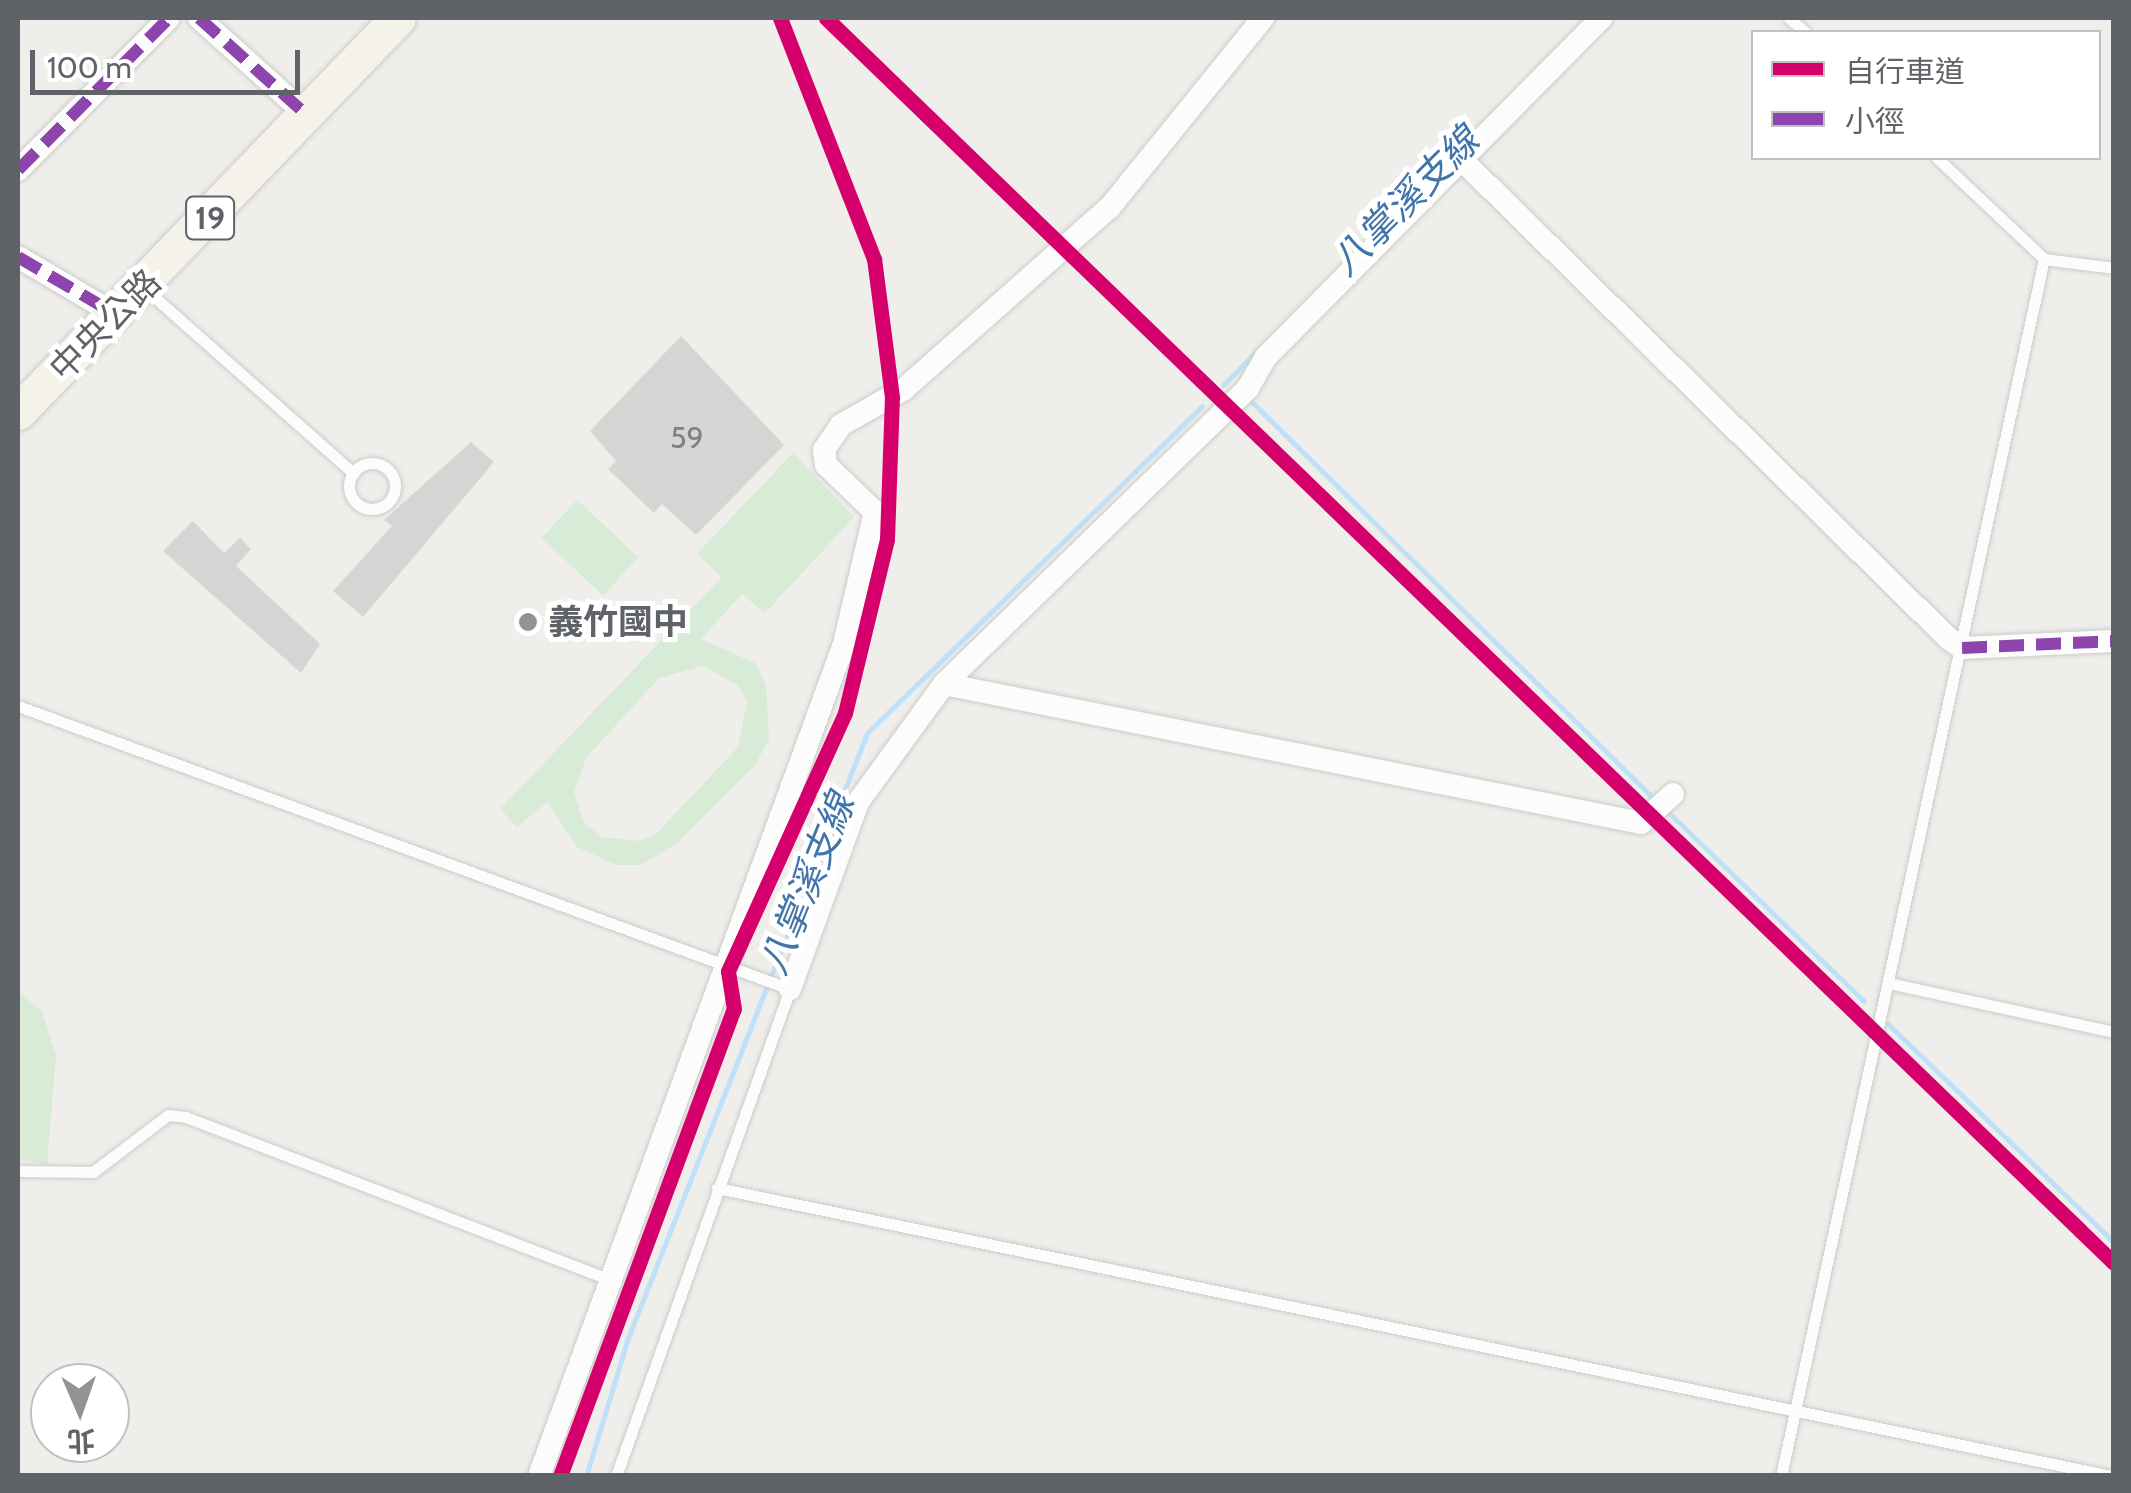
<!DOCTYPE html>
<html>
<head>
<meta charset="utf-8">
<style>
	body { margin:0 }
	#map { position:relative; width:2131px; height:1493px; overflow:hidden; background:#efeeea; font-family:Cabin,"Noto Sans TC",sans-serif }
	div>[style] { position:absolute }
	.green>* { inset:0; background:#d8ebd6; transform-origin:0 0 }
	.stream>* { height:5px; margin:-2.5px; padding:0 2.5px; transform-origin:2.5px; border-radius:2.5px; background:#bfe0f9 }
	.building>* { inset:0; background:#d6d5d3 }
	.roads { filter:drop-shadow(0 0 2px #cbcccc) drop-shadow(0 0 2px #cbcccc) }
	.service>* { height:11px; margin:-5.5px; padding:0 5.5px; transform-origin:5.5px; border-radius:5.5px; background:#fdfcfc }
	.service>.ring { margin:-5.5px; padding:0; box-sizing:content-box; background:none; border:11px solid #fdfcfc; border-radius:50% }
	.minor>* { height:22px; margin:-11px; padding:0 11px; transform-origin:11px; border-radius:11px; background:#fdfcfc }
	.primary>* { height:35px; margin:-17.5px; padding:0 17.5px; transform-origin:17.5px; border-radius:17.5px; background:#f4f2e9 }
	.quiet>* { height:12px; margin-top:-6px; transform-origin:0; background:repeating-linear-gradient(90deg,#8e44ad 0 25px,transparent 0 37px) }
	.cycleway>* { height:15px; margin:-7.5px; padding:0 7.5px; transform-origin:7.5px; border-radius:7.5px; background:#d6006c }
	.dots>* { width:28px; height:28px; translate:-50% -50%; box-sizing:border-box; border:5px solid #fff; border-radius:50% }
	span { translate:-50% -50%; white-space:nowrap; text-align:center; line-height:1.15; -webkit-text-stroke:10px #fff; paint-order:stroke }
	.number-label { font-size:30px; color:#7e8184 }
	.number-label span { -webkit-text-stroke-width:0 }
	.shield-label span { padding:2px 8px; background:#fff; border:2px solid; border-radius:8px; -webkit-text-stroke-width:0 }
	.shield-label { font-size:32px; color:#5f6368; font-weight:700 }
	.street-label { font-size:35px; color:#5f6368 }
	.poi-label { font-size:35px; color:#5f6368; font-weight:700 }
	.left { translate:0 -50%; text-align:left }
	.water-label { font-size:38px; color:#4174aa; font-style:italic }
	.frame { position:absolute; inset:0; border:20px solid #5f6368; pointer-events:none }
	.legend { position:absolute; left:1751px; top:30px; width:350px; height:130px; box-sizing:border-box; background:#fff; border:2px solid #bfc1c3; margin:0; padding:12px 18px; list-style:none; font-size:30px; color:#5f6368 }
	.legend li { display:flex; align-items:center; gap:20px; height:50px }
	.legend b { width:50px; border:2px solid #bfc1c3 }
	.north { position:absolute; left:30px; top:1363px; width:100px; height:100px; box-sizing:border-box; background:#fff; border:2px solid #bfc1c3; border-radius:50%; rotate:178deg; font-size:28px; font-weight:700; line-height:40px; text-align:center; color:#5f6368 }
	.north::after { content:''; display:block; margin:auto; width:35px; height:45px; background:#919496; clip-path:polygon(50% 0,100% 100%,50% 72%,0 100%) }
	.scale { position:absolute; left:30px; top:50px; width:270px; height:45px; box-sizing:border-box; border:5px solid #5f6368; border-top:0; padding-left:12px; font-size:30px; line-height:35px; white-space:nowrap; color:#5f6368; -webkit-text-stroke:8px #fff; paint-order:stroke }
</style>
</head>
<body>
<div id="map">
	<div class="green">
		<div style="clip-path:polygon(evenodd,793px 453px,854px 517px,765px 613px,742px 594px,701px 639px,755px 663px,766px 685px,769px 739px,755px 765px,677px 843px,641px 865px,616px 865px,577px 847px,547px 802px,517px 827px,500px 809px,722px 577px,697px 554px,793px 453px,703px 666px,738px 686px,747px 702px,738px 747px,657px 833px,640px 841px,602px 837px,584px 823px,574px 793px,586px 758px,659px 678px,703px 666px)"></div>
		<div style="left:577px;top:500px;width:84px;height:52px;rotate:43deg"></div>
		<div style="clip-path:polygon(18px 991px,42px 1012px,56px 1055px,47px 1165px,18px 1159px)"></div>
	</div>
	<div class="stream">
		<div style="left:1223px;top:385px;width:52px;rotate:-45deg"></div>
		<div style="left:1249px;top:399px;width:569px;rotate:44.64deg"></div>
		<div style="left:1666px;top:810px;width:275px;rotate:44deg"></div>
		<div style="left:1888px;top:1024px;width:314px;rotate:44deg"></div>
		<div style="left:586px;top:1476px;width:144px;rotate:-73.1deg"></div>
		<div style="left:628px;top:1338px;width:650px;rotate:-68.44deg"></div>
		<div style="left:867px;top:733px;width:468px;rotate:-44.3deg"></div>
	</div>
	<div class="building">
		<div style="clip-path:polygon(681px 336px,784px 445px,696px 535px,662px 504px,654px 513px,608px 469px,616px 461px,590px 431px)"></div>
		<div style="clip-path:polygon(471px 442px,494px 462px,363px 617px,333px 591px,392px 526px,384px 520px)"></div>
		<div style="clip-path:polygon(193px 521px,224px 553px,240px 538px,251px 549px,236px 566px,320px 644px,301px 673px,163px 551px)"></div>
	</div>
	<div class="roads">
		<div class="service">
			<div style="left:1789px;top:18px;width:21px;rotate:41deg"></div>
			<div style="left:1937px;top:158px;width:147px;rotate:43.3deg"></div>
			<div style="left:2044px;top:259px;width:71px;rotate:7.3deg"></div>
			<div style="left:143px;top:287px;width:281px;rotate:41.5deg"></div>
			<div class="ring" style="left:349px;top:463px;width:35px;height:35px"></div>
			<div style="left:18px;top:706px;width:822px;rotate:20.13deg"></div>
			<div style="left:790px;top:989px;width:517px;rotate:109.66deg"></div>
			<div style="left:1889px;top:983px;width:230px;rotate:12.3deg"></div>
			<div style="left:18px;top:1171px;width:75px;rotate:0.8deg"></div>
			<div style="left:93px;top:1172px;width:94px;rotate:-37.2deg"></div>
			<div style="left:168px;top:1115px;width:18px;rotate:6deg"></div>
			<div style="left:186px;top:1117px;width:452px;rotate:21deg"></div>
			<div style="left:717px;top:1188px;width:1423px;rotate:11.67deg"></div>
			<div style="left:1781px;top:1476px;width:1245px;rotate:-77.81deg"></div>
		</div>
		<div class="minor">
			<div style="left:199px;top:18px;width:147px;rotate:42deg"></div>
			<div style="left:1459px;top:157px;width:686px;rotate:44.53deg"></div>
			<div style="left:1948px;top:638px;width:17px;rotate:36deg"></div>
			<div style="left:1962px;top:648px;width:152px;rotate:-2.6deg"></div>
			<div style="left:18px;top:170px;width:214px;rotate:-45.2deg"></div>
			<div style="left:18px;top:257px;width:115px;rotate:30.4deg"></div>
			<div style="left:944px;top:684px;width:711px;rotate:11.28deg"></div>
			<div style="left:1641px;top:823px;width:43px;rotate:-42.2deg"></div>
			<div style="left:790px;top:989px;width:199px;rotate:-70deg"></div>
			<div style="left:858px;top:802px;width:146px;rotate:-53.9deg"></div>
			<div style="left:944px;top:684px;width:424px;rotate:-44.2deg"></div>
			<div style="left:1248px;top:388px;width:36px;rotate:-60deg"></div>
			<div style="left:1266px;top:357px;width:477px;rotate:-45.3deg"></div>
			<div style="left:539px;top:1476px;width:886px;rotate:-69.87deg"></div>
			<div style="left:844px;top:644px;width:136px;rotate:-76.8deg"></div>
			<div style="left:875px;top:512px;width:68px;rotate:-136.2deg"></div>
			<div style="left:826px;top:465px;width:15px;rotate:-98deg"></div>
			<div style="left:824px;top:450px;width:30px;rotate:-56deg"></div>
			<div style="left:841px;top:425px;width:73px;rotate:-29.7deg"></div>
			<div style="left:904px;top:389px;width:275px;rotate:-41.5deg"></div>
			<div style="left:1110px;top:207px;width:243px;rotate:-51deg"></div>
		</div>
		<div class="primary">
			<div style="left:18px;top:412px;width:547px;rotate:-46.04deg"></div>
		</div>
	</div>
	<div class="quiet">
		<div style="left:199px;top:18px;width:147px;rotate:42deg"></div>
		<div style="left:18px;top:170px;width:214px;rotate:-45.2deg"></div>
		<div style="left:18px;top:257px;width:115px;rotate:30.4deg"></div>
		<div style="left:1962px;top:648px;width:152px;rotate:-2.6deg"></div>
	</div>
	<div class="cycleway">
		<div style="left:826px;top:18px;width:1791px;rotate:44.03deg"></div>
		<div style="left:560px;top:1476px;width:498px;rotate:-69.6deg"></div>
		<div style="left:734px;top:1009px;width:38px;rotate:-99deg"></div>
		<div style="left:728px;top:971px;width:283px;rotate:-65.6deg"></div>
		<div style="left:845px;top:713px;width:179px;rotate:-76.4deg"></div>
		<div style="left:887px;top:539px;width:142px;rotate:-88deg"></div>
		<div style="left:892px;top:397px;width:139px;rotate:-97.4deg"></div>
		<div style="left:874px;top:259px;width:259px;rotate:-111.3deg"></div>
	</div>
	<div class="dots">
		<div style="left:528px;top:622px;background:#919496"></div>
	</div>
	<div class="number-label">
		<span style="left:687px;top:438px">59</span>
	</div>
	<div class="shield-label">
		<span style="left:210px;top:218px">19</span>
	</div>
	<div class="street-label">
		<span style="left:105px;top:325px;rotate:-45deg">中央公路</span>
	</div>
	<div class="poi-label">
		<span class="left" style="left:548px;top:622px">義竹國中</span>
	</div>
	<div class="water-label">
		<span style="left:1405px;top:201px;rotate:-45deg">八掌溪支線</span>
		<span style="left:807px;top:884px;rotate:-68deg">八掌溪支線</span>
	</div>
	<div class="frame"></div>
	<ul class="legend">
	<li><b style="height:12px;background:#d6006c"></b>自行車道</li>
	<li><b style="height:12px;background:#8e44ad"></b>小徑</li>
	</ul>
	<div class="north">北</div>
	<div class="scale">100 m</div>
</div>
</body>
</html>
